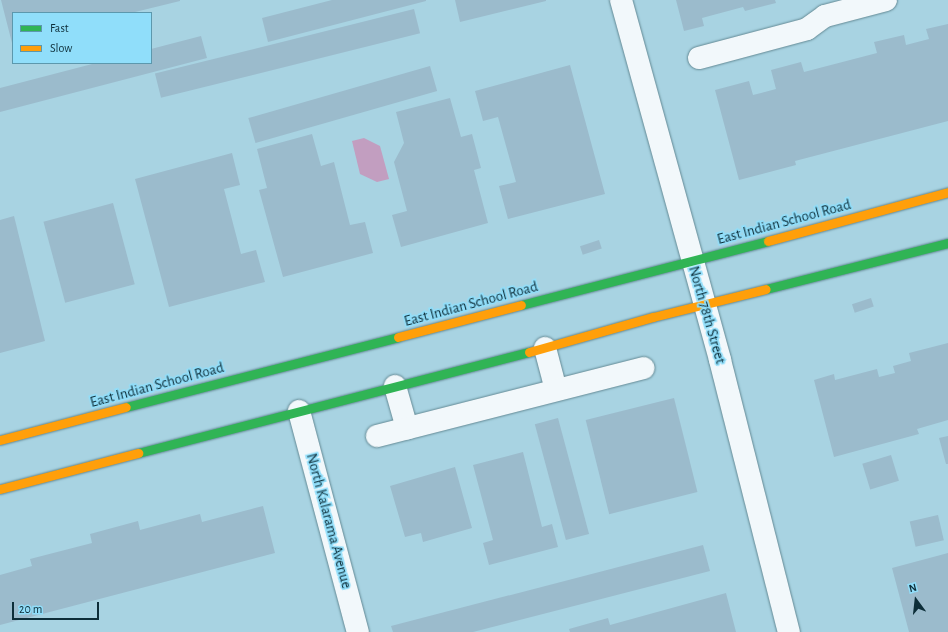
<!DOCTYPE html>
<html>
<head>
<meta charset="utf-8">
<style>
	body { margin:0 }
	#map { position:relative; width:948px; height:632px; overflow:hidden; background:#a8d3e2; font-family:"Alegreya Sans",sans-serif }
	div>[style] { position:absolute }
	.water>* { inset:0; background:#c29ec0 }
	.building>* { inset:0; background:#9bbbcc; transform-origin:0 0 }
	.roads { filter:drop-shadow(0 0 1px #638994) drop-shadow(0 0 1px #638994) }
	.street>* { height:22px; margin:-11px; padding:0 11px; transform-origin:11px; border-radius:11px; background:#f2f8fb }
	.fast>* { height:9px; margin:-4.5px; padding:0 4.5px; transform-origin:4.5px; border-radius:4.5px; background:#30b455 }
	.slow>* { height:9px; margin:-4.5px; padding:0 4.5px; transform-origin:4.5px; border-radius:4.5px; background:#ff9f0a }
	span { translate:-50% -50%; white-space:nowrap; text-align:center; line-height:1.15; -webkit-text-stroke:3.5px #90defa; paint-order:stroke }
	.street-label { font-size:15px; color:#0d2e39 }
	.legend { position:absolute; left:12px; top:12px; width:140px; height:52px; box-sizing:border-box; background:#90defa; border:1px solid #5c98ad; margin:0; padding:5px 7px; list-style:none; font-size:12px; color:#0d2e39 }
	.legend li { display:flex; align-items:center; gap:8px; height:20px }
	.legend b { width:20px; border:1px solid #5c98ad }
	.north { position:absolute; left:896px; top:580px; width:40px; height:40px; -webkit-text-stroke:3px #90defa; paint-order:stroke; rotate:345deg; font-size:11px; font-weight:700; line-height:16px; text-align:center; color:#0d2e39 }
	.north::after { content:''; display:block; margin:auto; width:14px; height:18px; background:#0d2e39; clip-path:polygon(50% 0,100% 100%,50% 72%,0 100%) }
	.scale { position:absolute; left:12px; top:602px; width:87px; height:18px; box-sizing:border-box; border:2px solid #0d2e39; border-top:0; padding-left:5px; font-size:12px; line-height:14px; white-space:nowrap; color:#0d2e39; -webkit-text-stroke:3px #90defa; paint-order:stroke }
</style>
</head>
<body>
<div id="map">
	<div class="water">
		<div style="clip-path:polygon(364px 138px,380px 146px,389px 179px,377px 182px,360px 174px,352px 141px)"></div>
	</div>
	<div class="building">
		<div style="clip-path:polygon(1px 0,180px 0,180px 1px,131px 13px,13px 13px,12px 43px)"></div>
		<div style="clip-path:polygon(332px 0,426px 0,426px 1px,268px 42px,262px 18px)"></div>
		<div style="clip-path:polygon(455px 0,546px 0,546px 1px,460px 22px)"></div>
		<div style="clip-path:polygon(676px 0,775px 0,776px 3px,745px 11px,743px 7px,702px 18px,704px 26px,684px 31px)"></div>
		<div style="left:414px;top:9px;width:25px;height:267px;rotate:76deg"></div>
		<div style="clip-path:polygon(948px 24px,948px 121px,795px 161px,796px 165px,739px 180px,715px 90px,749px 81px,753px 95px,776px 89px,771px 70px,801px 62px,804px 72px,877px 53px,874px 42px,904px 35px,906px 45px,929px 39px,926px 29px)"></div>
		<div style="clip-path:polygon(201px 36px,207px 58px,0 112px,0 88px,96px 63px,151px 63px,151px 49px)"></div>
		<div style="clip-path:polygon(570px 65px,605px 194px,508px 219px,499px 186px,516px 182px,498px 117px,483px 121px,475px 91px)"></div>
		<div style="left:430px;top:66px;width:26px;height:189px;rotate:74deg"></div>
		<div style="clip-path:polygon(450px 98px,461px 137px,472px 134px,481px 168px,474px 170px,488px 223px,401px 247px,392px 215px,407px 211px,394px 162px,404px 143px,396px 112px)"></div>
		<div style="clip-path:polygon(312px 134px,321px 166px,334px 162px,350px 225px,365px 222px,373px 253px,283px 277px,259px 190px,267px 188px,257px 149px)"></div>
		<div style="clip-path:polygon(232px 153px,240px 185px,224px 189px,241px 254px,256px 250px,265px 282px,169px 307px,135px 179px)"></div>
		<div style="left:113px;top:203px;width:84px;height:72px;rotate:75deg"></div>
		<div style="clip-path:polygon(14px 216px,45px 341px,0 353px,0 220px)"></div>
		<div style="left:599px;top:240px;width:9px;height:20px;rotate:72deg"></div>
		<div style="left:871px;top:298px;width:9px;height:20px;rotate:72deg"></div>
		<div style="clip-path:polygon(948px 343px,948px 420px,917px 429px,919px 434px,834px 457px,814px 380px,834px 374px,835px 380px,877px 369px,879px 377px,895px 373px,893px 366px,911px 361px,909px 353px)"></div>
		<div style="left:674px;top:398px;width:97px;height:91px;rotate:76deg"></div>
		<div style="left:558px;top:418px;width:120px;height:24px;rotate:75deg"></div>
		<div style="clip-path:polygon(948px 436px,948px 464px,946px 464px,939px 438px)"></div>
		<div style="clip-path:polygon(523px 452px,542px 527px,552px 524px,558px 547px,489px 565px,483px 543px,493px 540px,473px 465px)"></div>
		<div style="left:891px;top:455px;width:27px;height:30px;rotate:73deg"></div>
		<div style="clip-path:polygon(455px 467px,472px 528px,423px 542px,421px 533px,405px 537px,390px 486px)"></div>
		<div style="clip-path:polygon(263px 506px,275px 553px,0 625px,0 575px,32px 566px,30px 559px,92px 543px,90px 534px,138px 521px,140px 530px,200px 514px,202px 522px)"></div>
		<div style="left:938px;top:515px;width:26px;height:29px;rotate:77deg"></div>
		<div style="clip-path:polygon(703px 545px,710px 571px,473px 632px,393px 632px,391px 626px)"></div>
		<div style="clip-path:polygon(948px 553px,948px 632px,909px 632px,892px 568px)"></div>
		<div style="clip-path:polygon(726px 593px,736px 632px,570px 632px,569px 629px,608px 618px,610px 625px)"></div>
	</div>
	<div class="roads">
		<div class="street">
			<div style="left:621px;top:0;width:373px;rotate:74.6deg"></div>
			<div style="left:720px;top:360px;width:281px;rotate:75.8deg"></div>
			<div style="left:699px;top:58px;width:112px;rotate:-15deg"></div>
			<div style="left:807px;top:29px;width:22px;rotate:-36deg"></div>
			<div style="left:825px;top:16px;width:63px;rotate:-14.7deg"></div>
			<div style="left:545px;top:348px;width:43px;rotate:75.3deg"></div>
			<div style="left:395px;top:386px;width:44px;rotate:74.1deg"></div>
			<div style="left:299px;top:411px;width:229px;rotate:75.1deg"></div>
			<div style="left:377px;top:436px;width:275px;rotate:-14.3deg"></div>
		</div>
		<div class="fast">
			<div style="left:766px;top:289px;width:188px;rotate:-14.2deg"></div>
			<div style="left:521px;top:305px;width:255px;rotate:-14.5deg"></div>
			<div style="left:126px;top:407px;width:281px;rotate:-14.4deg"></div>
			<div style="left:138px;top:453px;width:404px;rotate:-14.5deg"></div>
		</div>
		<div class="slow">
			<div style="left:768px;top:241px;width:187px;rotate:-15.2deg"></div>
			<div style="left:398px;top:337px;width:127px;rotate:-14.6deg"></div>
			<div style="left:529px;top:352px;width:129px;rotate:-15.8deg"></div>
			<div style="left:653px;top:317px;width:116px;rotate:-13.9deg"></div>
			<div style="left:0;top:440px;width:130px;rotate:-14.7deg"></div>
			<div style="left:0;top:489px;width:143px;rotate:-14.6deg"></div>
		</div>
	</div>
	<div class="street-label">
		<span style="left:784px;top:222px;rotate:-15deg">East Indian School Road</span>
		<span style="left:471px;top:304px;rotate:-15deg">East Indian School Road</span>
		<span style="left:707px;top:315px;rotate:74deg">North 78th Street</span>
		<span style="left:157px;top:385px;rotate:-15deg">East Indian School Road</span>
		<span style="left:329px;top:521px;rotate:75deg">North Kalarama Avenue</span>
	</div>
	<ul class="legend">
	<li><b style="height:5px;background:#30b455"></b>Fast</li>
	<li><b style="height:5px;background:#ff9f0a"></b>Slow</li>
	</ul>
	<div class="north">N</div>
	<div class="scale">20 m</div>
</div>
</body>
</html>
